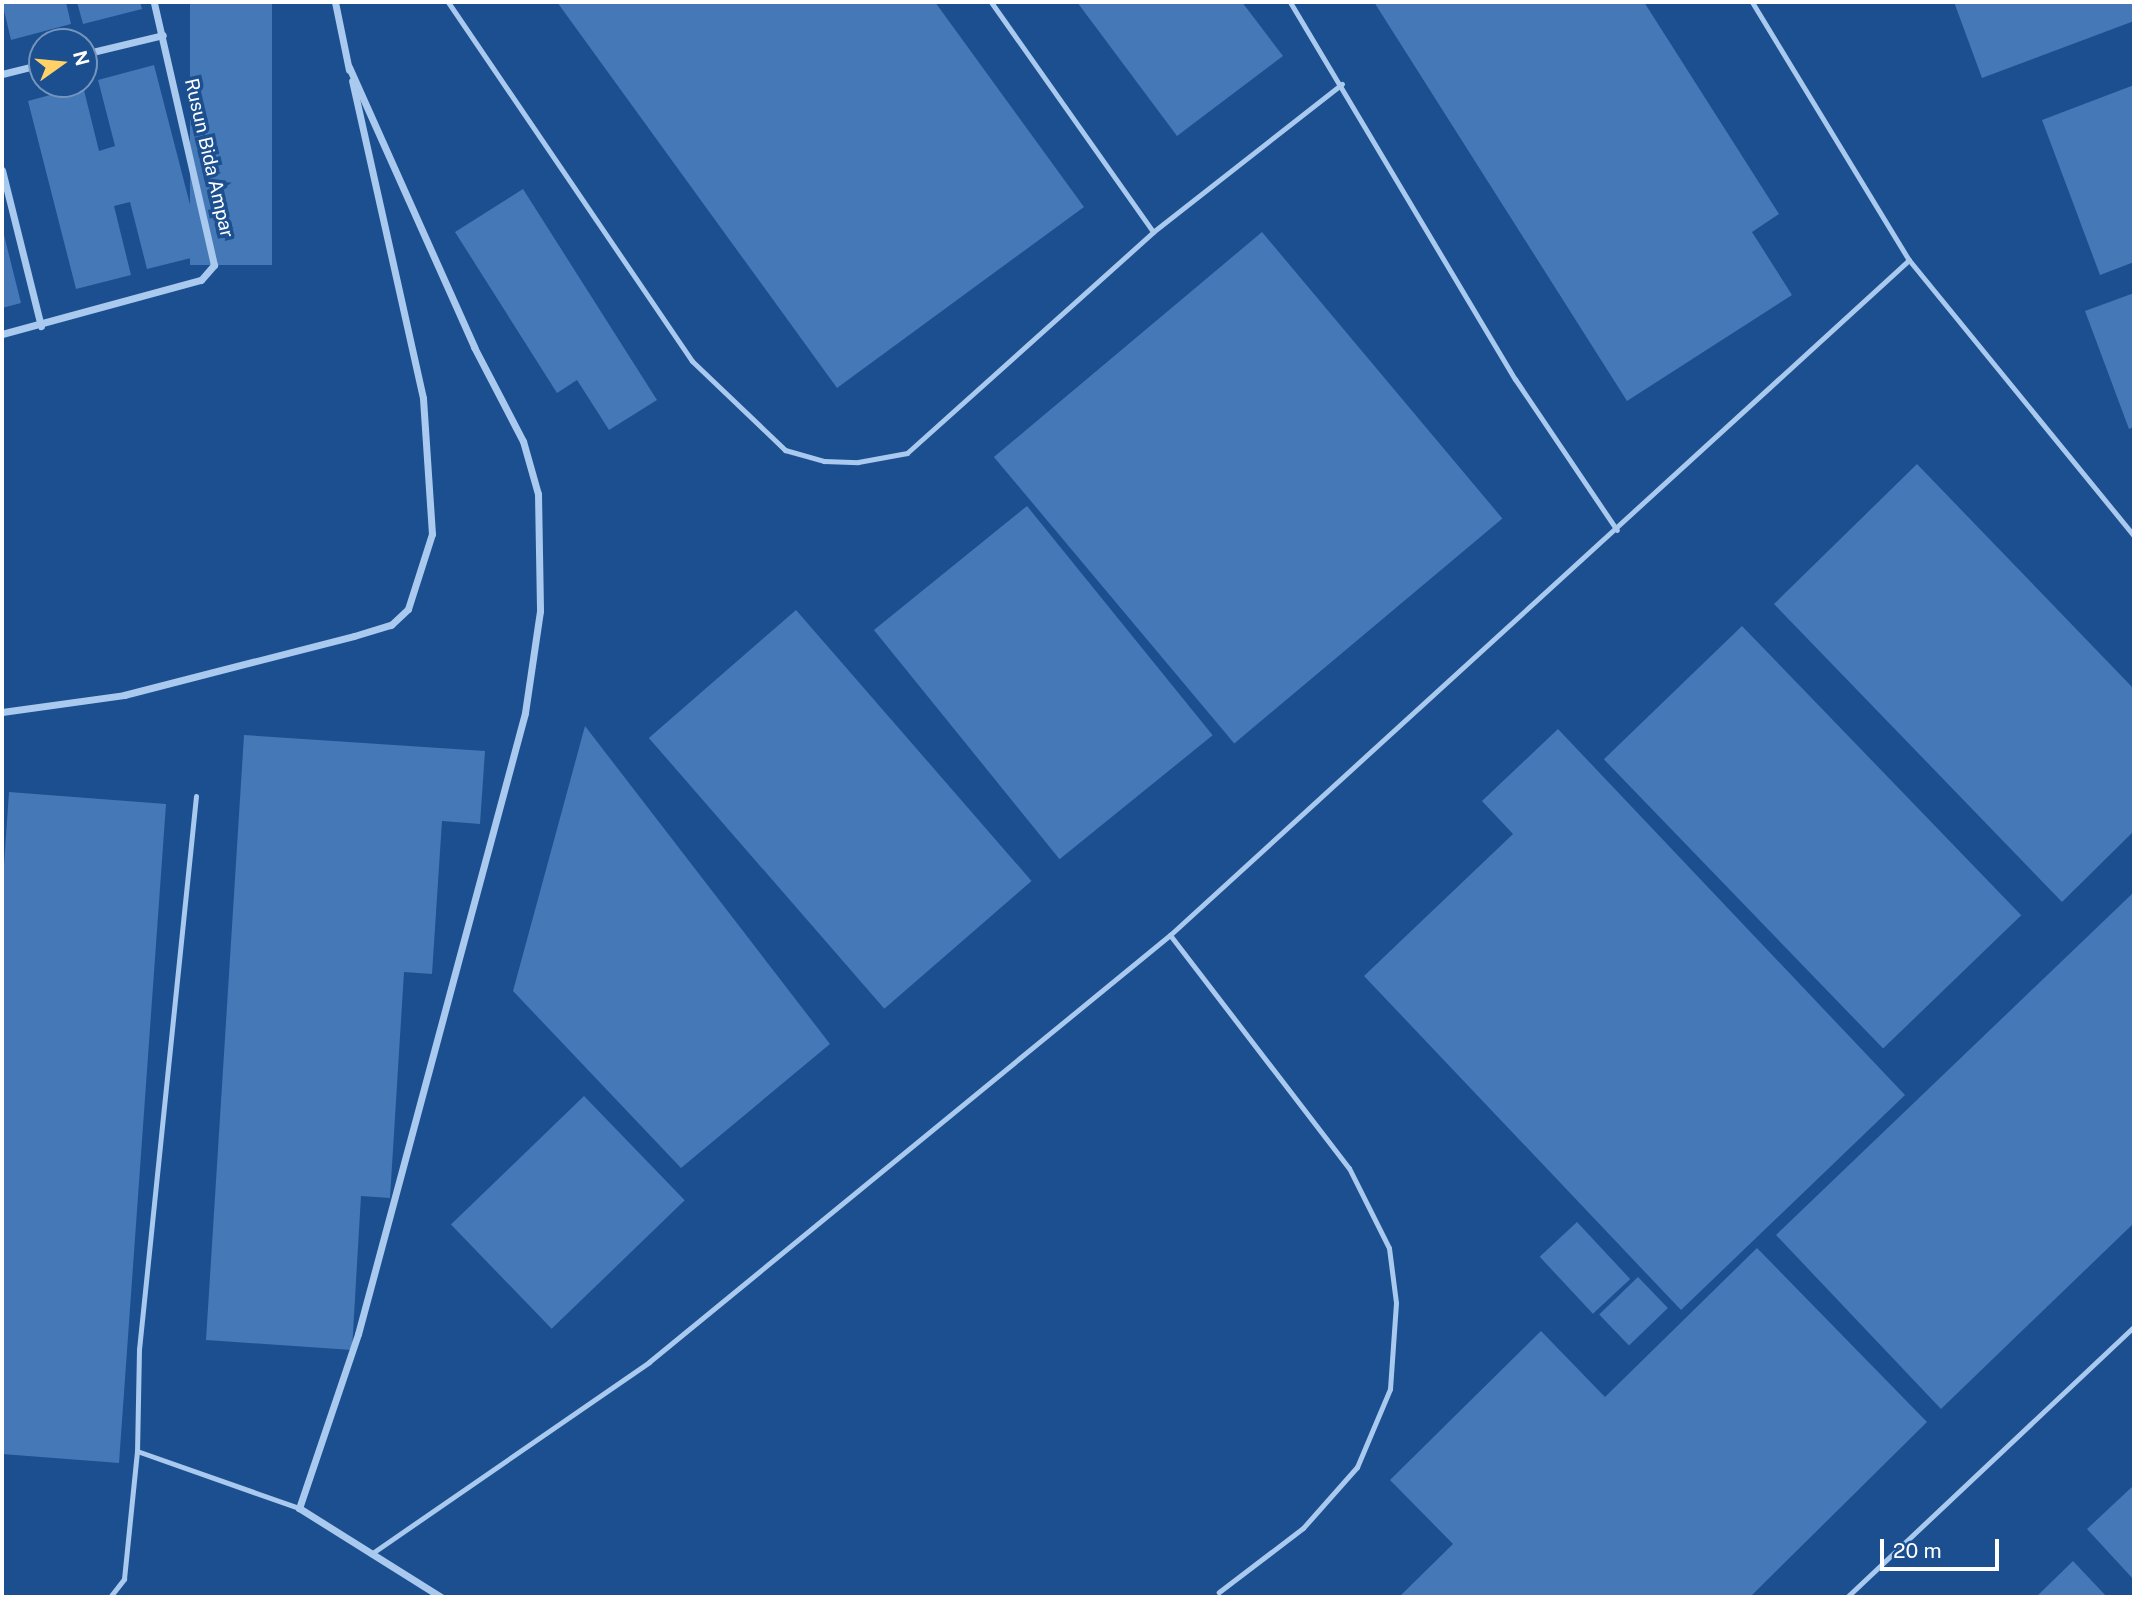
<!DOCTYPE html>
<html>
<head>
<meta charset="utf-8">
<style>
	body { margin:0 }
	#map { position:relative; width:2136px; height:1599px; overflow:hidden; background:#1b4f8f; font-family:"Public Sans",sans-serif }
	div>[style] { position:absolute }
	.building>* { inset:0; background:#4478b7; transform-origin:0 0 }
	.lane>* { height:5px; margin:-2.5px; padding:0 2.5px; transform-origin:2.5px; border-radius:2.5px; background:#a9c9ee }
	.street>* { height:7px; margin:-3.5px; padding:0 3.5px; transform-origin:3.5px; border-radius:3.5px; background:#a9c9ee }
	span { translate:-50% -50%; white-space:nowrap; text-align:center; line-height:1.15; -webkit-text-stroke:7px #1b4f8f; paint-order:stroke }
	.street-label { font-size:19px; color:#fff }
	.frame { position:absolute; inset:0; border:4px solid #fff; pointer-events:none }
	.north { position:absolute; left:28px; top:28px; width:70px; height:70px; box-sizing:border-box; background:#1b4f8f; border:2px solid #7695bc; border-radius:50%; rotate:75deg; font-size:19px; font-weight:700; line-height:28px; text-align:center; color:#fff }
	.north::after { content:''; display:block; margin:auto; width:24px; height:32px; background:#ffd166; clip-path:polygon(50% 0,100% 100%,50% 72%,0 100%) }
	.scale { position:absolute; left:1880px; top:1539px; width:119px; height:32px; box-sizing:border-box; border:4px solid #fff; border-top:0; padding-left:9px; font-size:21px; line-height:24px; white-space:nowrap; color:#fff; -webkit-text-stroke:5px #1b4f8f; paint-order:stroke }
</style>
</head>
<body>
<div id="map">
	<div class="building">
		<div style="clip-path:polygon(2px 2px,66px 2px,71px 24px,11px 40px)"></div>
		<div style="clip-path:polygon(77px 2px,140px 2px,142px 9px,83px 24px)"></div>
		<div style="left:190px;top:2px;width:82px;height:263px"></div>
		<div style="clip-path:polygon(557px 2px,935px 2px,1084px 207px,837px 388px)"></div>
		<div style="clip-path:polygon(1077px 2px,1242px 2px,1283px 56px,1177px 136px)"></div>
		<div style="clip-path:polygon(1374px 2px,1644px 2px,1779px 214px,1752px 232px,1792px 295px,1627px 401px)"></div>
		<div style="clip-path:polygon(1954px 2px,2134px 2px,2134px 21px,1982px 78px)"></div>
		<div style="clip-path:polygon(154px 65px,203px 255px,147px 269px,130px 202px,114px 206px,131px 275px,76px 289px,28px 101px,83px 86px,99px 151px,115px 146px,98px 80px)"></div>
		<div style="clip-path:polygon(2134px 85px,2134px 262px,2100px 275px,2042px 120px)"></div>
		<div style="clip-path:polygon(523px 189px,657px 400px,609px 430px,577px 380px,557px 393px,455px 232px)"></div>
		<div style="clip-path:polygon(3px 231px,21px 303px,2px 308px,2px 232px)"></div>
		<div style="left:1262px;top:232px;width:374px;height:350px;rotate:50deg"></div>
		<div style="clip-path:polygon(2134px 293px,2134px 427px,2129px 429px,2085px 311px)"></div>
		<div style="clip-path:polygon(1917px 464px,2134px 689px,2134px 831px,2062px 902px,1774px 604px)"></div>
		<div style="left:1027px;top:506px;width:295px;height:197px;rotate:51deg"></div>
		<div style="left:796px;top:610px;width:359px;height:195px;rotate:49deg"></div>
		<div style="left:1742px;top:626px;width:402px;height:192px;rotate:46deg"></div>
		<div style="clip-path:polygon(585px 726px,830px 1044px,681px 1168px,513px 991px)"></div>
		<div style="clip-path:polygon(1558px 729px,1905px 1095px,1681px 1310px,1364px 976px,1513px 834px,1482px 801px)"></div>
		<div style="clip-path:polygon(244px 735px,485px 751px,480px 824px,442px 821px,432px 974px,404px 972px,390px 1198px,361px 1196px,352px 1350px,206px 1340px)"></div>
		<div style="clip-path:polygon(9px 792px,166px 804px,119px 1463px,2px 1454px,2px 894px)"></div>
		<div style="clip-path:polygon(2134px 892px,2134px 1223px,1941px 1409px,1776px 1235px)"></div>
		<div style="left:584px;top:1096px;width:145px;height:185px;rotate:46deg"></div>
		<div style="left:1577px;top:1222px;width:78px;height:51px;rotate:47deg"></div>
		<div style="clip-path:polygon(1757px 1248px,1927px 1422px,1750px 1597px,1399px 1597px,1453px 1544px,1390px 1480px,1541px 1331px,1605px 1397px)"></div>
		<div style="left:1638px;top:1277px;width:43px;height:54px;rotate:46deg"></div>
		<div style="clip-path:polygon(2134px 1485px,2134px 1580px,2087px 1529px)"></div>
		<div style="clip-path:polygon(2073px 1561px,2107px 1597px,2036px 1597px)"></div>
	</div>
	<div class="lane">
		<div style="left:448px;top:2px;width:434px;rotate:55.8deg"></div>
		<div style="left:692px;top:361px;width:129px;rotate:43.7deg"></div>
		<div style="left:785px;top:450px;width:41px;rotate:15.8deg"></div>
		<div style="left:824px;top:461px;width:34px;rotate:2deg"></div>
		<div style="left:858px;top:462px;width:50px;rotate:-10.4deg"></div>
		<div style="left:907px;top:453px;width:331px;rotate:-41.9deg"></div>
		<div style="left:1153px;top:232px;width:240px;rotate:-38.1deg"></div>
		<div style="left:991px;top:2px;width:281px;rotate:54.8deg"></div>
		<div style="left:1290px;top:2px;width:439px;rotate:59.2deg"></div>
		<div style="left:1515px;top:379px;width:182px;rotate:56deg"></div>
		<div style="left:1752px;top:2px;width:302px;rotate:58.7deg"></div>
		<div style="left:1909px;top:260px;width:356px;rotate:50.8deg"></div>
		<div style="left:196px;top:796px;width:556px;rotate:95.88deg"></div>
		<div style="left:139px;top:1349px;width:102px;rotate:91.1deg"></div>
		<div style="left:137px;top:1451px;width:172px;rotate:19.4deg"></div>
		<div style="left:1170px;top:935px;width:1001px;rotate:-42.41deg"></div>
		<div style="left:371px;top:1554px;width:338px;rotate:-34.6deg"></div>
		<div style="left:649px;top:1362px;width:674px;rotate:-39.34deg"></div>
		<div style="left:1170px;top:935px;width:294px;rotate:52.5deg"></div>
		<div style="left:1349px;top:1168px;width:89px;rotate:63.4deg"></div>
		<div style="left:1389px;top:1248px;width:55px;rotate:82.7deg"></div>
		<div style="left:1396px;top:1303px;width:86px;rotate:94deg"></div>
		<div style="left:1390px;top:1389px;width:85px;rotate:112.9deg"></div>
		<div style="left:1357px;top:1467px;width:81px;rotate:131.5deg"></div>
		<div style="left:1303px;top:1528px;width:106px;rotate:142.7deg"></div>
		<div style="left:110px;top:1597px;width:23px;rotate:-52deg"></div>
		<div style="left:124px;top:1579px;width:129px;rotate:-84.2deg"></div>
		<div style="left:1847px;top:1597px;width:394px;rotate:-43.3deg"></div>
	</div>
	<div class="street">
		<div style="left:335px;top:2px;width:69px;rotate:78.4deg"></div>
		<div style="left:84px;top:54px;width:81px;rotate:-13.5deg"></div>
		<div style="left:349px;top:67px;width:307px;rotate:65.9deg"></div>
		<div style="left:474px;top:347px;width:106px;rotate:62.5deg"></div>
		<div style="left:523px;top:441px;width:55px;rotate:74.2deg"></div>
		<div style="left:538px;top:494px;width:117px;rotate:89deg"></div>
		<div style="left:540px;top:611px;width:103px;rotate:98.4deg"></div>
		<div style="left:525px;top:713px;width:643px;rotate:105.05deg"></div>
		<div style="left:358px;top:1334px;width:184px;rotate:108.7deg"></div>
		<div style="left:299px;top:1508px;width:168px;rotate:32.1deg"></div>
		<div style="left:2px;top:74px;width:41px;rotate:-14deg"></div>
		<div style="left:2px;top:170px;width:161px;rotate:76deg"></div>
		<div style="left:2px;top:334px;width:206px;rotate:-15.2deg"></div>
		<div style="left:201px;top:280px;width:20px;rotate:-49deg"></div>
		<div style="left:214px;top:265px;width:270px;rotate:-102.9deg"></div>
		<div style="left:2px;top:712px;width:123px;rotate:-7.9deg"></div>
		<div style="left:124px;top:695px;width:237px;rotate:-14.4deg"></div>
		<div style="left:354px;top:636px;width:39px;rotate:-17deg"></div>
		<div style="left:391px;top:625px;width:23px;rotate:-43deg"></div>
		<div style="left:408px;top:609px;width:79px;rotate:-72.3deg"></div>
		<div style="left:432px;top:534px;width:136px;rotate:-93.8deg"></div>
		<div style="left:423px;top:398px;width:325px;rotate:-102.6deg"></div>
	</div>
	<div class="street-label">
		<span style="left:209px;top:158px;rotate:77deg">Rusun Bida Ampar</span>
	</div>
	<div class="frame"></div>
	<div class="north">N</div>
	<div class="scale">20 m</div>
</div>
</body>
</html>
